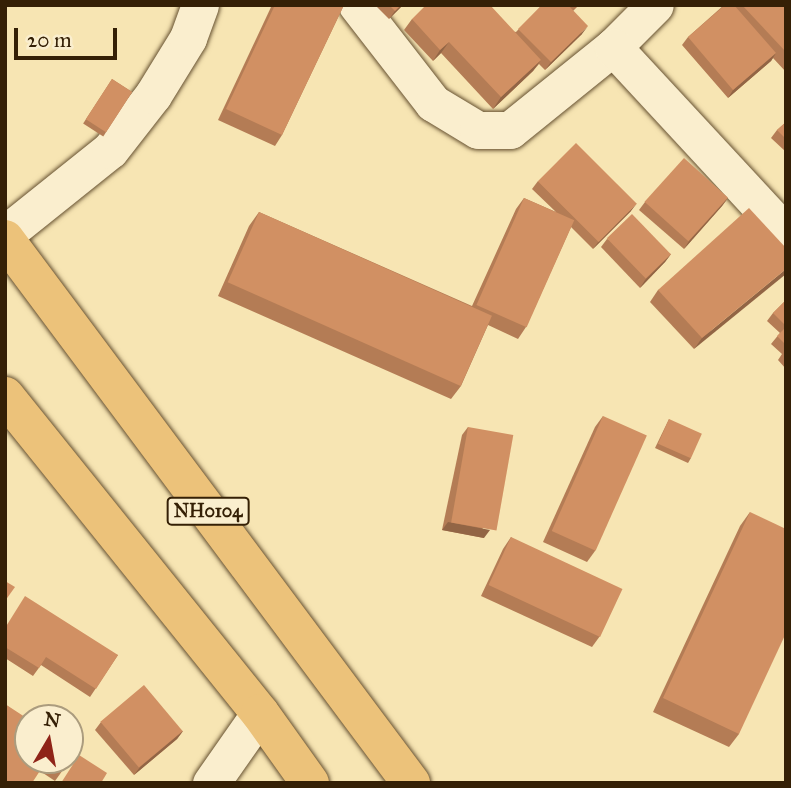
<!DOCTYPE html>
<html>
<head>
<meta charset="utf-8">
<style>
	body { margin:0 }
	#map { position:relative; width:791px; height:788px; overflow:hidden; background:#f7e5b3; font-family:"IM FELL Great Primer",serif }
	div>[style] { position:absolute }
	.roads { filter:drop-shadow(0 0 2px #665131) drop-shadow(0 0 2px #665131) }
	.minor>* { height:37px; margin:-18.5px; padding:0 18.5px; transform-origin:18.5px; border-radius:18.5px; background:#faeece }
	.trunk>* { height:38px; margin:-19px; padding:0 19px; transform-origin:19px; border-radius:19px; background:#ecc27a }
	.wall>* { inset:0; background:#b47c55; transform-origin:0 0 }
	.shaded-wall>* { inset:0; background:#926545 }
	.building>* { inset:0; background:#d19063; transform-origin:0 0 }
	span { translate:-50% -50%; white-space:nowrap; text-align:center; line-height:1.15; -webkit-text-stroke:6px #faeece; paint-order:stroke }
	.shield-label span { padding:2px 5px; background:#faeece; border:2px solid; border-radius:5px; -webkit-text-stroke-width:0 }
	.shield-label { font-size:18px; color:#352006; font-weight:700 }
	.frame { position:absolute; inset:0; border:7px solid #352006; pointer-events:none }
	.north { position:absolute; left:14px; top:704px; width:70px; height:70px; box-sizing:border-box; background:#faeece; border:2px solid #ab9c7e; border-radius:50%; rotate:10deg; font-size:19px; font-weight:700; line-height:28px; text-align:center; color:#352006 }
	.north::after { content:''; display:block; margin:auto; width:24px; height:32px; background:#8f2418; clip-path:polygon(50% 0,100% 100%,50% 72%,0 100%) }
	.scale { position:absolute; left:14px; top:28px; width:103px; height:32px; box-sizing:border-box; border:4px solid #352006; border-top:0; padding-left:9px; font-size:21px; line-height:24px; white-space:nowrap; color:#352006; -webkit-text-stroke:5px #faeece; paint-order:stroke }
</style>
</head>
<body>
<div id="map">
	<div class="roads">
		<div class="minor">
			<div style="left:357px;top:5px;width:124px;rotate:52.2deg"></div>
			<div style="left:433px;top:103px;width:52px;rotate:31deg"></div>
			<div style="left:478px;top:130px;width:32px"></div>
			<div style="left:510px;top:130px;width:132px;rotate:-38.9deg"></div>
			<div style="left:613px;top:47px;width:59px;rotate:-45deg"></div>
			<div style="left:613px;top:47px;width:255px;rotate:47.2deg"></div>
			<div style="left:5px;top:234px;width:134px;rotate:-38.7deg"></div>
			<div style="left:110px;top:150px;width:70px;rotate:-52deg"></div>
			<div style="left:153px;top:95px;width:67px;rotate:-58.4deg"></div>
			<div style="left:188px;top:38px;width:35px;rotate:-70deg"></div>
			<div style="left:211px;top:783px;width:85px;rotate:-55deg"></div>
		</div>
		<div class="trunk">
			<div style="left:5px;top:239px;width:679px;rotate:53.27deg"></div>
			<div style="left:5px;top:396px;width:407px;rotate:51.2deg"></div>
			<div style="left:260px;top:713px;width:86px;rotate:54.5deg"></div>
		</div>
	</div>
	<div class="wall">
		<div style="clip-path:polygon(272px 5px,344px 5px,282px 135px,275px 146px,218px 120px)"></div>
		<div style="clip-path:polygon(375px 5px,403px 5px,389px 19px)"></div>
		<div style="clip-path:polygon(542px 5px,579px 5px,573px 11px,582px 34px,545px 70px,539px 64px,533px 71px,493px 109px,441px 53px,433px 61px,404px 30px,412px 19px,516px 32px)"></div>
		<div style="clip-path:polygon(724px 5px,786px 5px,786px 72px,773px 58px,771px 61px,728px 98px,682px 45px,688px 37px)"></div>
		<div style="left:112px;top:79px;width:24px;height:53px;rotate:33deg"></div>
		<div style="clip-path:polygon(786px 122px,786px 152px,771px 138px,777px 130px)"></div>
		<div style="clip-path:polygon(538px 181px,631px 211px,593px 249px,571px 227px,526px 327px,518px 339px,488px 325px,461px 386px,451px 399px,218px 296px,249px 226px,259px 212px,472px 306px,516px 209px,524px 198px,556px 212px,532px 189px)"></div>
		<div style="clip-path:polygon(728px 198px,722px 206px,684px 249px,639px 210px,645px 202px)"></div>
		<div style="clip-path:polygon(607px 239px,671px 254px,665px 262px,640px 288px,601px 247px)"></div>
		<div style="clip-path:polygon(786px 248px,694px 349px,650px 302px,658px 290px)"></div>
		<div style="clip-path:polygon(786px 300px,786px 369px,778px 360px,782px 354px,771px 344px,780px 333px,767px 321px,773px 313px)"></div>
		<div style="clip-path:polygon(603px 416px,595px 551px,587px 562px,543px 542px,595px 427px)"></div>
		<div style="clip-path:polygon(669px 419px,691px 458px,688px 463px,655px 448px)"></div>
		<div style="clip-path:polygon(468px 427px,484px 538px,442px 530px,462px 435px)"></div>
		<div style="clip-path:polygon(750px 512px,739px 734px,729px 747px,653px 712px,740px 526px)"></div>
		<div style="clip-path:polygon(511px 537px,600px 636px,592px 647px,481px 596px,503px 549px)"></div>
		<div style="clip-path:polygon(5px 627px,118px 655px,90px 697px,41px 665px,33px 676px,5px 658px)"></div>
		<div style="clip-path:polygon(5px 704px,70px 760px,55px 781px,40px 771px)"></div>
		<div style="clip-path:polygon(101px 722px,183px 731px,177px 739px,134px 775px,95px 730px)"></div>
	</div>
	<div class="shaded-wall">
		<div style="clip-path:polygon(401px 5px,403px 5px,389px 19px,395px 11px)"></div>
		<div style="clip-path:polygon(588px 26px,582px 34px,545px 70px,551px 62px)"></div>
		<div style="clip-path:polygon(449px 42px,441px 53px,433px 61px,440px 50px)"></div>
		<div style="clip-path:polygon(776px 53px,771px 61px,728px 98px,733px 90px)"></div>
		<div style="clip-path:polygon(541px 60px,533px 71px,493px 109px,501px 97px)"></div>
		<div style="clip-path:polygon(728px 198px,722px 206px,684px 249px,689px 241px)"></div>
		<div style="clip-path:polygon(637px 203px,631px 211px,593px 249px,599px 241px)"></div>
		<div style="clip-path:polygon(671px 254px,665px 262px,640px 288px,645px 280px)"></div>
		<div style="clip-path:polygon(786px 269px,786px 274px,694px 349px,702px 338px)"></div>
		<div style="clip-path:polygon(448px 522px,490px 530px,484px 538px,442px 530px)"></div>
		<div style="clip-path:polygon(183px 731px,177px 739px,134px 775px,140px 767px)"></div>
	</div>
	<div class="building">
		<div style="clip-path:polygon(275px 5px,344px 5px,282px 135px,226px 109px)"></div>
		<div style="clip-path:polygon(389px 5px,401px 5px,395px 11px)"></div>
		<div style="clip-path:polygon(426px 5px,490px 5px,541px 60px,501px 97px,449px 42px,440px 50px,412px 19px)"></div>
		<div style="clip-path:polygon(542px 5px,568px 5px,588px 26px,551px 62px,518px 29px)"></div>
		<div style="clip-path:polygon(725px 5px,734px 5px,776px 53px,733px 90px,688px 37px)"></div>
		<div style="clip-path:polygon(742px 5px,786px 5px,786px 52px)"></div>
		<div style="left:112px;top:79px;width:24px;height:48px;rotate:33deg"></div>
		<div style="clip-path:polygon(786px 122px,786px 139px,777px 130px)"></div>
		<div style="left:576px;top:143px;width:86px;height:54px;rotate:45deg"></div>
		<div style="left:684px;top:158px;width:59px;height:59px;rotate:42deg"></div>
		<div style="left:524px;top:198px;width:55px;height:117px;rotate:24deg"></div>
		<div style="clip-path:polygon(749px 208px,786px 248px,786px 269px,702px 338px,658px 290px)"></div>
		<div style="left:259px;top:212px;width:255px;height:77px;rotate:24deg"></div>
		<div style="left:632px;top:214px;width:56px;height:35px;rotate:46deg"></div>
		<div style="clip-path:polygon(786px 300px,786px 326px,773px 313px)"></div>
		<div style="clip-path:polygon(786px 327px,786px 345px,777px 336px)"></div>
		<div style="left:603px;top:416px;width:48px;height:126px;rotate:24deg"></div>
		<div style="left:669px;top:419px;width:36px;height:27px;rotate:24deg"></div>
		<div style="left:468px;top:427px;width:46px;height:97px;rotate:10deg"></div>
		<div style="clip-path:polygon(750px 512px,786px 529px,786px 633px,739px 734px,663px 698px)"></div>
		<div style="left:511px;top:537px;width:123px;height:53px;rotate:25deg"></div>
		<div style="clip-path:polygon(5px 581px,15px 587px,5px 601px)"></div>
		<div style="clip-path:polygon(25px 596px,118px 655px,96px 689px,46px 657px,39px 668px,5px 647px,5px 628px)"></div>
		<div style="left:144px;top:685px;width:60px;height:57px;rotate:50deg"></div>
		<div style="clip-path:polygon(5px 704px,28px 719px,28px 760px,47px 760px,32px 783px,5px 783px)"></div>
		<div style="clip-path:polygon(70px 747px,76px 751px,70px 760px)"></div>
		<div style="clip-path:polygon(79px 755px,107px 773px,101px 783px,61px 783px)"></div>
		<div style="clip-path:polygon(48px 760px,70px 760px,63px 770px)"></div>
	</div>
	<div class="shield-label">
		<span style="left:208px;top:511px">NH0104</span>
	</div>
	<div class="frame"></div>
	<div class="north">N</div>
	<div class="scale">20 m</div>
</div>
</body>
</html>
